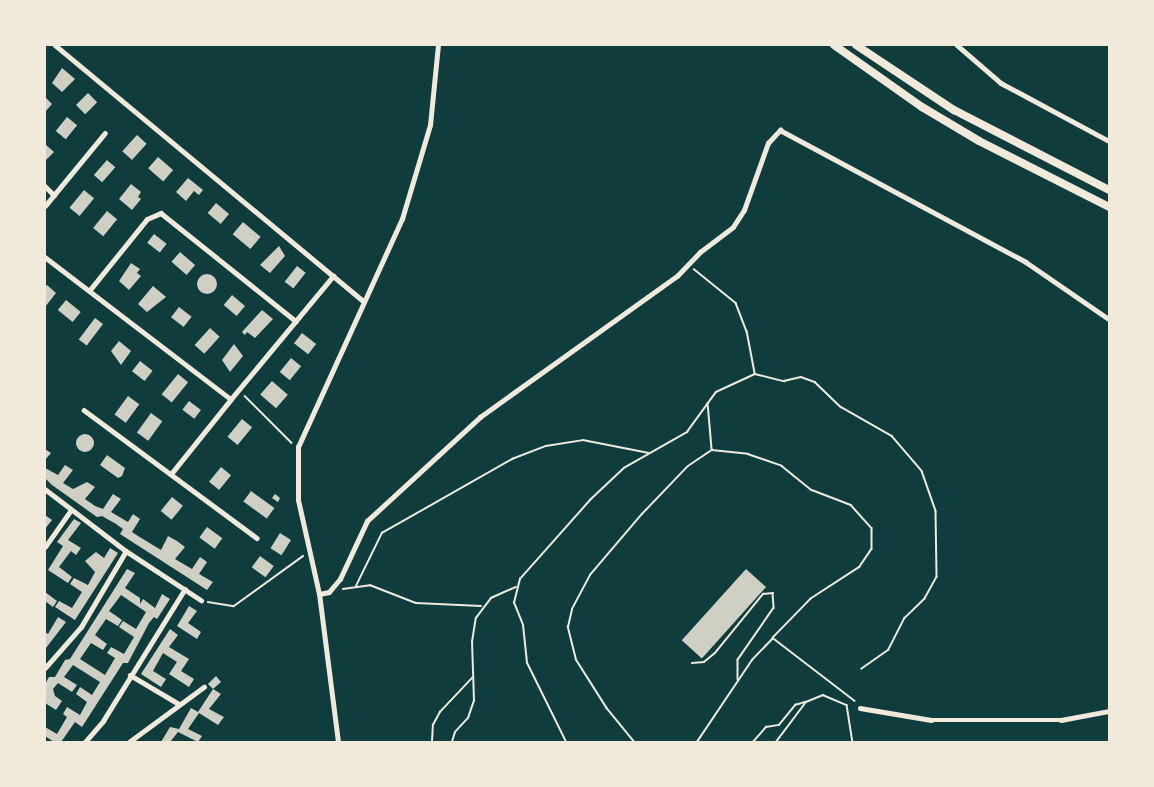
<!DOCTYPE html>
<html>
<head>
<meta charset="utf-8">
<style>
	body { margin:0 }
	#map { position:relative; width:1154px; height:787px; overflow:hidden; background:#0f3d3e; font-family:Montserrat,sans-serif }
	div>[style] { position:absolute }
	.building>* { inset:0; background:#cfcfc3; transform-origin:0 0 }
	.round { border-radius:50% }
	.path>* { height:1.5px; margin:-0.75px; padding:0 0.75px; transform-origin:0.75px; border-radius:0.75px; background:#f1e9da }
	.minor>* { height:4.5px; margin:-2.25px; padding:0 2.25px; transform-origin:2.25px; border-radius:2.25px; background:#f1e9da }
	.trunk>* { height:8px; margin:-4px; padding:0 4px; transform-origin:4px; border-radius:4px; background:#f1e9da }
	span { translate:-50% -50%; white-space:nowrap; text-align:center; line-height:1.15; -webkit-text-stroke:4.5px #f1e9da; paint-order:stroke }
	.frame { position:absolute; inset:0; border:46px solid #f1e9da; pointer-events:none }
</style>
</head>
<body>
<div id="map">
	<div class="building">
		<div style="clip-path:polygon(62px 68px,75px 79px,62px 92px,52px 83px)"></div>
		<div style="left:88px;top:93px;width:13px;height:17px;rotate:45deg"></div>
		<div style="clip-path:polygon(45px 97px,52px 104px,45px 112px)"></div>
		<div style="left:67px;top:117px;width:13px;height:18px;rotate:39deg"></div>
		<div style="left:137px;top:135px;width:13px;height:22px;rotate:42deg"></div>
		<div style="clip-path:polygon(45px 144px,54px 152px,45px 161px)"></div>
		<div style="left:158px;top:157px;width:20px;height:15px;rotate:41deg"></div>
		<div style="left:107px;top:160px;width:11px;height:20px;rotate:41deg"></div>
		<div style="clip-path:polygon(188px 178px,203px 190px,199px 195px,194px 191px,186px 201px,176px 192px)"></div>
		<div style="clip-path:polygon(131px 184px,141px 192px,138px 197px,141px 199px,132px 210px,119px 199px)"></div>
		<div style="left:84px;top:190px;width:13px;height:23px;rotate:39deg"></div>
		<div style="left:216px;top:203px;width:17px;height:13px;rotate:40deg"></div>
		<div style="left:107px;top:211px;width:13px;height:22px;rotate:39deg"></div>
		<div style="left:243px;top:222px;width:23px;height:16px;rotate:40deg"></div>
		<div style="left:154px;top:234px;width:16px;height:11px;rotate:38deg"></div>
		<div style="clip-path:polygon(279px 246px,285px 256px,270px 273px,260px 265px)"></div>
		<div style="left:180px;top:252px;width:20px;height:13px;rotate:41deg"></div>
		<div style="clip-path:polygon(131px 263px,140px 269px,137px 273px,141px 276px,129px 290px,119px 281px)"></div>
		<div style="left:297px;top:266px;width:11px;height:20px;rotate:38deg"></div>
		<div class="round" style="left:197px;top:274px;width:20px;height:20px"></div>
		<div style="clip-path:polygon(47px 285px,56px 293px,45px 307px,45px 287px)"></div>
		<div style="clip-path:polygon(153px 286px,166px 297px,147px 312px,138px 304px)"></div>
		<div style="left:232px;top:295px;width:17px;height:13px;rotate:40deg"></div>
		<div style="left:66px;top:300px;width:19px;height:13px;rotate:39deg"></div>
		<div style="left:179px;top:307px;width:16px;height:13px;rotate:38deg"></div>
		<div style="clip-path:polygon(262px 310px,273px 319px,255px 338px,247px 332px,245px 335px,242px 332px)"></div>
		<div style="left:95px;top:318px;width:10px;height:27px;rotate:37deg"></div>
		<div style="left:210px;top:328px;width:13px;height:23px;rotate:42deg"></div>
		<div style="left:302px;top:333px;width:18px;height:13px;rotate:38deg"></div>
		<div style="clip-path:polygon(119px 341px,131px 351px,121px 365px,111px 351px)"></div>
		<div style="clip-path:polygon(234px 344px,243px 356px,230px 372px,222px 360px)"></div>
		<div style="left:291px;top:358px;width:13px;height:18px;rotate:39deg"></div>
		<div style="left:140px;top:361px;width:16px;height:13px;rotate:38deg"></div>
		<div style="left:178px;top:374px;width:13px;height:26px;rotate:39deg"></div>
		<div style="left:272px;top:381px;width:21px;height:18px;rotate:41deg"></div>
		<div style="left:128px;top:396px;width:14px;height:23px;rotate:36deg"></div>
		<div style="left:189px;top:401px;width:15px;height:11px;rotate:37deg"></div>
		<div style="left:151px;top:413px;width:14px;height:24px;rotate:36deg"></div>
		<div style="left:242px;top:419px;width:13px;height:23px;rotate:39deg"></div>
		<div class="round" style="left:76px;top:434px;width:18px;height:18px"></div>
		<div style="clip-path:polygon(45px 449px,51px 453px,45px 460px)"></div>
		<div style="clip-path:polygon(107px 455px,125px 468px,122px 476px,118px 478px,100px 465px)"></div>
		<div style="clip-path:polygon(65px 465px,73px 470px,63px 483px,73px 489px,87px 482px,95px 487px,85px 499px,95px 506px,103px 509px,113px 494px,121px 499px,111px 512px,128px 522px,133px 514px,140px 519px,132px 532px,138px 536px,161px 550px,168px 536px,177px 541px,185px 547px,175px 559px,192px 569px,200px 557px,207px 562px,199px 574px,213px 582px,207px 590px,120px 534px,123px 529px,116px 524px,102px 516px,97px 517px,52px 485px,45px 478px,45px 468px,58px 475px)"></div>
		<div style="left:221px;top:467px;width:13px;height:19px;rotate:39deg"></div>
		<div style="left:251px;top:491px;width:29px;height:13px;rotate:36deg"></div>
		<div style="clip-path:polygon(275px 494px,280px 498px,278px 502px,272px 498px)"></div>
		<div style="left:172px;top:497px;width:14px;height:18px;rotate:39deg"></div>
		<div style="clip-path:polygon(45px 515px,52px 520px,45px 529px)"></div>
		<div style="clip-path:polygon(74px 519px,81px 523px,68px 540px,81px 548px,76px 555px,71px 551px,59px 567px,72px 577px,68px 583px,48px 570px,63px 546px,57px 542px)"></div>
		<div style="left:207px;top:527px;width:19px;height:13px;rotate:36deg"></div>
		<div style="left:280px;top:533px;width:13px;height:18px;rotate:32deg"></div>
		<div style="clip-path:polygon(110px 548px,118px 553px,75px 620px,55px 607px,59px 601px,72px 608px,82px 592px,70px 584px,74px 578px,88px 585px,95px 572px,85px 561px,96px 552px,104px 558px)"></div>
		<div style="left:260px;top:556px;width:17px;height:14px;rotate:36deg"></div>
		<div style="clip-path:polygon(evenodd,127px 569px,135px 573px,125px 588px,140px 598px,140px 604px,143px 599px,155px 608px,162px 594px,170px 599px,157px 619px,154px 617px,149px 623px,128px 663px,123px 663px,82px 727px,75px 722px,61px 742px,54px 742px,45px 736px,45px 727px,57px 734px,67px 717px,63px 714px,67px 707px,80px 715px,87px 702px,76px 694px,80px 687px,92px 695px,100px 682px,73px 665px,64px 677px,77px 685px,72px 692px,58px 683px,53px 689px,55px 696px,62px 701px,56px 710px,45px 703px,45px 684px,49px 677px,55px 677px,65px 660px,70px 659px,127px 569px,121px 595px,146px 612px,136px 629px,123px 621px,119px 627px,134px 637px,124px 654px,111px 647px,107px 653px,115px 658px,105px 675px,80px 659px,91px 643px,103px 650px,107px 644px,95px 635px,106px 619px,118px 626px,122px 620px,109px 611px,121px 595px)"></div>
		<div style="left:746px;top:569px;width:27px;height:96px;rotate:42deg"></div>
		<div style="clip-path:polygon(45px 592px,57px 601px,53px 607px,45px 601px)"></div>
		<div style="clip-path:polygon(189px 606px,197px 611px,188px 623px,201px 632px,197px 639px,177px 626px)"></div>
		<div style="clip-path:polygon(58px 617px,66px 622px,46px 648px,45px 632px,48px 634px)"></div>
		<div style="clip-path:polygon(170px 629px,178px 635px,169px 647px,189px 659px,181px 671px,194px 679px,189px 687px,169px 674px,177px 662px,163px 653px,153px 671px,166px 679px,161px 687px,141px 674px)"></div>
		<div style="clip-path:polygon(216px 676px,221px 682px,213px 689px,208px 684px)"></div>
		<div style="clip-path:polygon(213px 689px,221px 694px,209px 709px,224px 717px,218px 725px,199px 713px,188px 729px,202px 736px,198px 742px,178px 732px,170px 742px,161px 742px,170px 727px,179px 729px,191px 708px,198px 712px)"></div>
	</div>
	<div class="path">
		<div style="left:694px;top:269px;width:54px;rotate:39deg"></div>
		<div style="left:736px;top:303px;width:30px;rotate:69deg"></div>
		<div style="left:747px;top:331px;width:43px;rotate:79.2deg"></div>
		<div style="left:245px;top:396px;width:66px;rotate:45deg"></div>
		<div style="left:708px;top:403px;width:46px;rotate:85deg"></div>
		<div style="left:356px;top:586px;width:59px;rotate:-63.9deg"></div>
		<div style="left:382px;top:533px;width:150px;rotate:-29.6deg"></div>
		<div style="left:512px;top:459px;width:36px;rotate:-21deg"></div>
		<div style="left:546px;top:446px;width:37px;rotate:-9deg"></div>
		<div style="left:583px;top:440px;width:67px;rotate:11.1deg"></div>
		<div style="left:343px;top:589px;width:27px;rotate:-8deg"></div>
		<div style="left:370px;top:585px;width:49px;rotate:21.4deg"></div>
		<div style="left:416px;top:603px;width:65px;rotate:2.6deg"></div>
		<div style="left:208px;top:602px;width:26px;rotate:9deg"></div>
		<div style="left:234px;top:606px;width:85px;rotate:-35.9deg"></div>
		<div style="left:692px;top:663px;width:12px;rotate:-5deg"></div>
		<div style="left:704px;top:662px;width:14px;rotate:-39deg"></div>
		<div style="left:715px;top:653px;width:76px;rotate:-50.9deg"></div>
		<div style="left:763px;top:594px;width:10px;rotate:-6deg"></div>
		<div style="left:773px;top:593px;width:15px;rotate:86deg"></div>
		<div style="left:774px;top:608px;width:63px;rotate:124.7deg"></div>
		<div style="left:738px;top:660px;width:19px;rotate:90deg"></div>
		<div style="left:432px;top:742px;width:17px;rotate:-87deg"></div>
		<div style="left:433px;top:725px;width:15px;rotate:-62deg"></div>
		<div style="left:440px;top:712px;width:47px;rotate:-46.7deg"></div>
		<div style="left:452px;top:742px;width:10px;rotate:-73deg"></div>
		<div style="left:455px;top:732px;width:19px;rotate:-47deg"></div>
		<div style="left:468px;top:718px;width:18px;rotate:-71deg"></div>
		<div style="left:474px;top:701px;width:59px;rotate:-91.9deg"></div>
		<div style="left:472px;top:642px;width:24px;rotate:-81deg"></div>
		<div style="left:476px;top:618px;width:25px;rotate:-53deg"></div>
		<div style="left:491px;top:598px;width:27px;rotate:-24deg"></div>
		<div style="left:566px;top:742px;width:88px;rotate:-116.3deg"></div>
		<div style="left:527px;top:663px;width:38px;rotate:-96deg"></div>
		<div style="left:523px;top:625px;width:24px;rotate:-112deg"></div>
		<div style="left:514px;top:603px;width:25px;rotate:-76deg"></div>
		<div style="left:520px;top:579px;width:107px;rotate:-48.4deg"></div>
		<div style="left:591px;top:499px;width:45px;rotate:-43.2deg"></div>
		<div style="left:624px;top:468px;width:73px;rotate:-29.7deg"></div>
		<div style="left:687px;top:432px;width:49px;rotate:-54.1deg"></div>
		<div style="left:716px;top:392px;width:43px;rotate:-24.8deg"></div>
		<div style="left:755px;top:374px;width:30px;rotate:14deg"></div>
		<div style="left:784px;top:381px;width:17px;rotate:-13deg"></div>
		<div style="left:801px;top:377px;width:15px;rotate:20deg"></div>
		<div style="left:815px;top:382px;width:36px;rotate:44deg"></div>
		<div style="left:841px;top:407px;width:59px;rotate:29.6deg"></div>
		<div style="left:892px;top:436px;width:46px;rotate:49.4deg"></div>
		<div style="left:922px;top:471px;width:42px;rotate:70.7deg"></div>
		<div style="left:936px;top:511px;width:66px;rotate:89.1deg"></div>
		<div style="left:937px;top:577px;width:25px;rotate:119deg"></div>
		<div style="left:925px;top:599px;width:28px;rotate:136deg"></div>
		<div style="left:905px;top:618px;width:36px;rotate:117deg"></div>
		<div style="left:889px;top:650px;width:33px;rotate:145deg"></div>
		<div style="left:634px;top:742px;width:43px;rotate:-129.3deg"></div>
		<div style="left:607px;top:709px;width:58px;rotate:-122.3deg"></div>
		<div style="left:576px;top:660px;width:34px;rotate:-104deg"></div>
		<div style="left:568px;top:627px;width:18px;rotate:-77deg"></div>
		<div style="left:572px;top:609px;width:38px;rotate:-62deg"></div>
		<div style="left:590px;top:575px;width:80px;rotate:-49.6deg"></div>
		<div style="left:642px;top:514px;width:66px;rotate:-46.2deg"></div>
		<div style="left:688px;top:466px;width:29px;rotate:-34deg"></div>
		<div style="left:712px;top:450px;width:36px;rotate:6deg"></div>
		<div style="left:748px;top:454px;width:36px;rotate:19deg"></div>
		<div style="left:782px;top:466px;width:38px;rotate:39deg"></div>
		<div style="left:812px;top:490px;width:42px;rotate:21deg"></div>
		<div style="left:851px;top:505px;width:31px;rotate:48deg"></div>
		<div style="left:872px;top:528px;width:21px;rotate:90deg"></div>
		<div style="left:872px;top:549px;width:22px;rotate:124deg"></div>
		<div style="left:860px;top:567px;width:59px;rotate:146.9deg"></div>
		<div style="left:811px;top:599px;width:54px;rotate:134.3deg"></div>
		<div style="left:697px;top:742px;width:99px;rotate:-56.1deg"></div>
		<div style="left:752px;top:660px;width:30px;rotate:-46deg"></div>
		<div style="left:773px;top:638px;width:103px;rotate:37.5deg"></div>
		<div style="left:753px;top:742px;width:20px;rotate:-49deg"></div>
		<div style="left:766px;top:727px;width:13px;rotate:-9deg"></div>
		<div style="left:779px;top:725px;width:26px;rotate:-51deg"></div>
		<div style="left:795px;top:705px;width:10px;rotate:-17deg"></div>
		<div style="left:776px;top:742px;width:50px;rotate:-53.1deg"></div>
		<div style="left:806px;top:702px;width:18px;rotate:-22deg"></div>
		<div style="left:823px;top:695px;width:26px;rotate:23deg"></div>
		<div style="left:847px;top:705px;width:37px;rotate:81deg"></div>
	</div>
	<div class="minor">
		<div style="left:55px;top:45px;width:400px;rotate:39.7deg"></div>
		<div style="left:957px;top:45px;width:58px;rotate:40.8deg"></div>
		<div style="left:1001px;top:83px;width:123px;rotate:28.2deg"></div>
		<div style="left:45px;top:186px;width:13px;rotate:45deg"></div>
		<div style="left:45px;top:206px;width:94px;rotate:-50.6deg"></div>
		<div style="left:45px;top:257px;width:234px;rotate:37.4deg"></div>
		<div style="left:231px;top:399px;width:160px;rotate:-50.3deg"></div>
		<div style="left:89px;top:291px;width:92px;rotate:-51.1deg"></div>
		<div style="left:147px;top:219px;width:15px;rotate:-23deg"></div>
		<div style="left:161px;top:213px;width:173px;rotate:38.7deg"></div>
		<div style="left:84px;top:410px;width:215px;rotate:36.5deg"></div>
		<div style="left:171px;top:474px;width:96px;rotate:-51.3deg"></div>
		<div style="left:45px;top:489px;width:102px;rotate:37.4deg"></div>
		<div style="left:126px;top:551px;width:90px;rotate:33.2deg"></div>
		<div style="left:45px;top:547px;width:45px;rotate:-54.9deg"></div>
		<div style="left:319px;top:594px;width:10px;rotate:-11deg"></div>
		<div style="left:329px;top:592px;width:17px;rotate:-50deg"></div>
		<div style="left:340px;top:579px;width:64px;rotate:-65deg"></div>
		<div style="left:367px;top:521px;width:154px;rotate:-42.6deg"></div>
		<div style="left:480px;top:417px;width:242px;rotate:-35.6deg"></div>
		<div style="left:677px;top:276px;width:33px;rotate:-46deg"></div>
		<div style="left:700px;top:252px;width:41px;rotate:-37.1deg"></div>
		<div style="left:733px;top:227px;width:20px;rotate:-57deg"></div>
		<div style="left:744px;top:210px;width:71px;rotate:-70.3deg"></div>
		<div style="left:768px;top:143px;width:18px;rotate:-47deg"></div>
		<div style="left:780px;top:130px;width:279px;rotate:28.2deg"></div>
		<div style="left:1026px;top:262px;width:101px;rotate:34.5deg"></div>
		<div style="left:45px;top:668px;width:55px;rotate:-48.7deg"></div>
		<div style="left:81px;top:627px;width:88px;rotate:-59.4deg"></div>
		<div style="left:130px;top:675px;width:57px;rotate:30.6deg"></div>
		<div style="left:860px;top:708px;width:72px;rotate:9.6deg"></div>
		<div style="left:931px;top:720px;width:130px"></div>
		<div style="left:1061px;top:720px;width:49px;rotate:-10.6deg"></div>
		<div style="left:85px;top:742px;width:28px;rotate:-49deg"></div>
		<div style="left:103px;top:721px;width:155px;rotate:-58.2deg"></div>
		<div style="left:129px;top:742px;width:93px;rotate:-36.3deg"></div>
		<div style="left:338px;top:742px;width:149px;rotate:-97.3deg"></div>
		<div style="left:319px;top:594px;width:96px;rotate:-102.6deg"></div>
		<div style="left:298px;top:500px;width:53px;rotate:-90deg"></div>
		<div style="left:298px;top:447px;width:251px;rotate:-65.5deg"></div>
		<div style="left:402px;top:219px;width:98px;rotate:-73.4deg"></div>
		<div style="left:430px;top:125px;width:80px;rotate:-84.3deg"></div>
	</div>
	<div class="trunk">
		<div style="left:834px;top:45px;width:108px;rotate:35.2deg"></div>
		<div style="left:922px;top:107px;width:66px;rotate:30.8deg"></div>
		<div style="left:979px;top:141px;width:146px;rotate:26.9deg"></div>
		<div style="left:856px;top:45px;width:118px;rotate:33.6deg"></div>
		<div style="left:954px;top:110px;width:174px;rotate:27.3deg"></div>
	</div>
	<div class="frame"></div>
</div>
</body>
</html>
